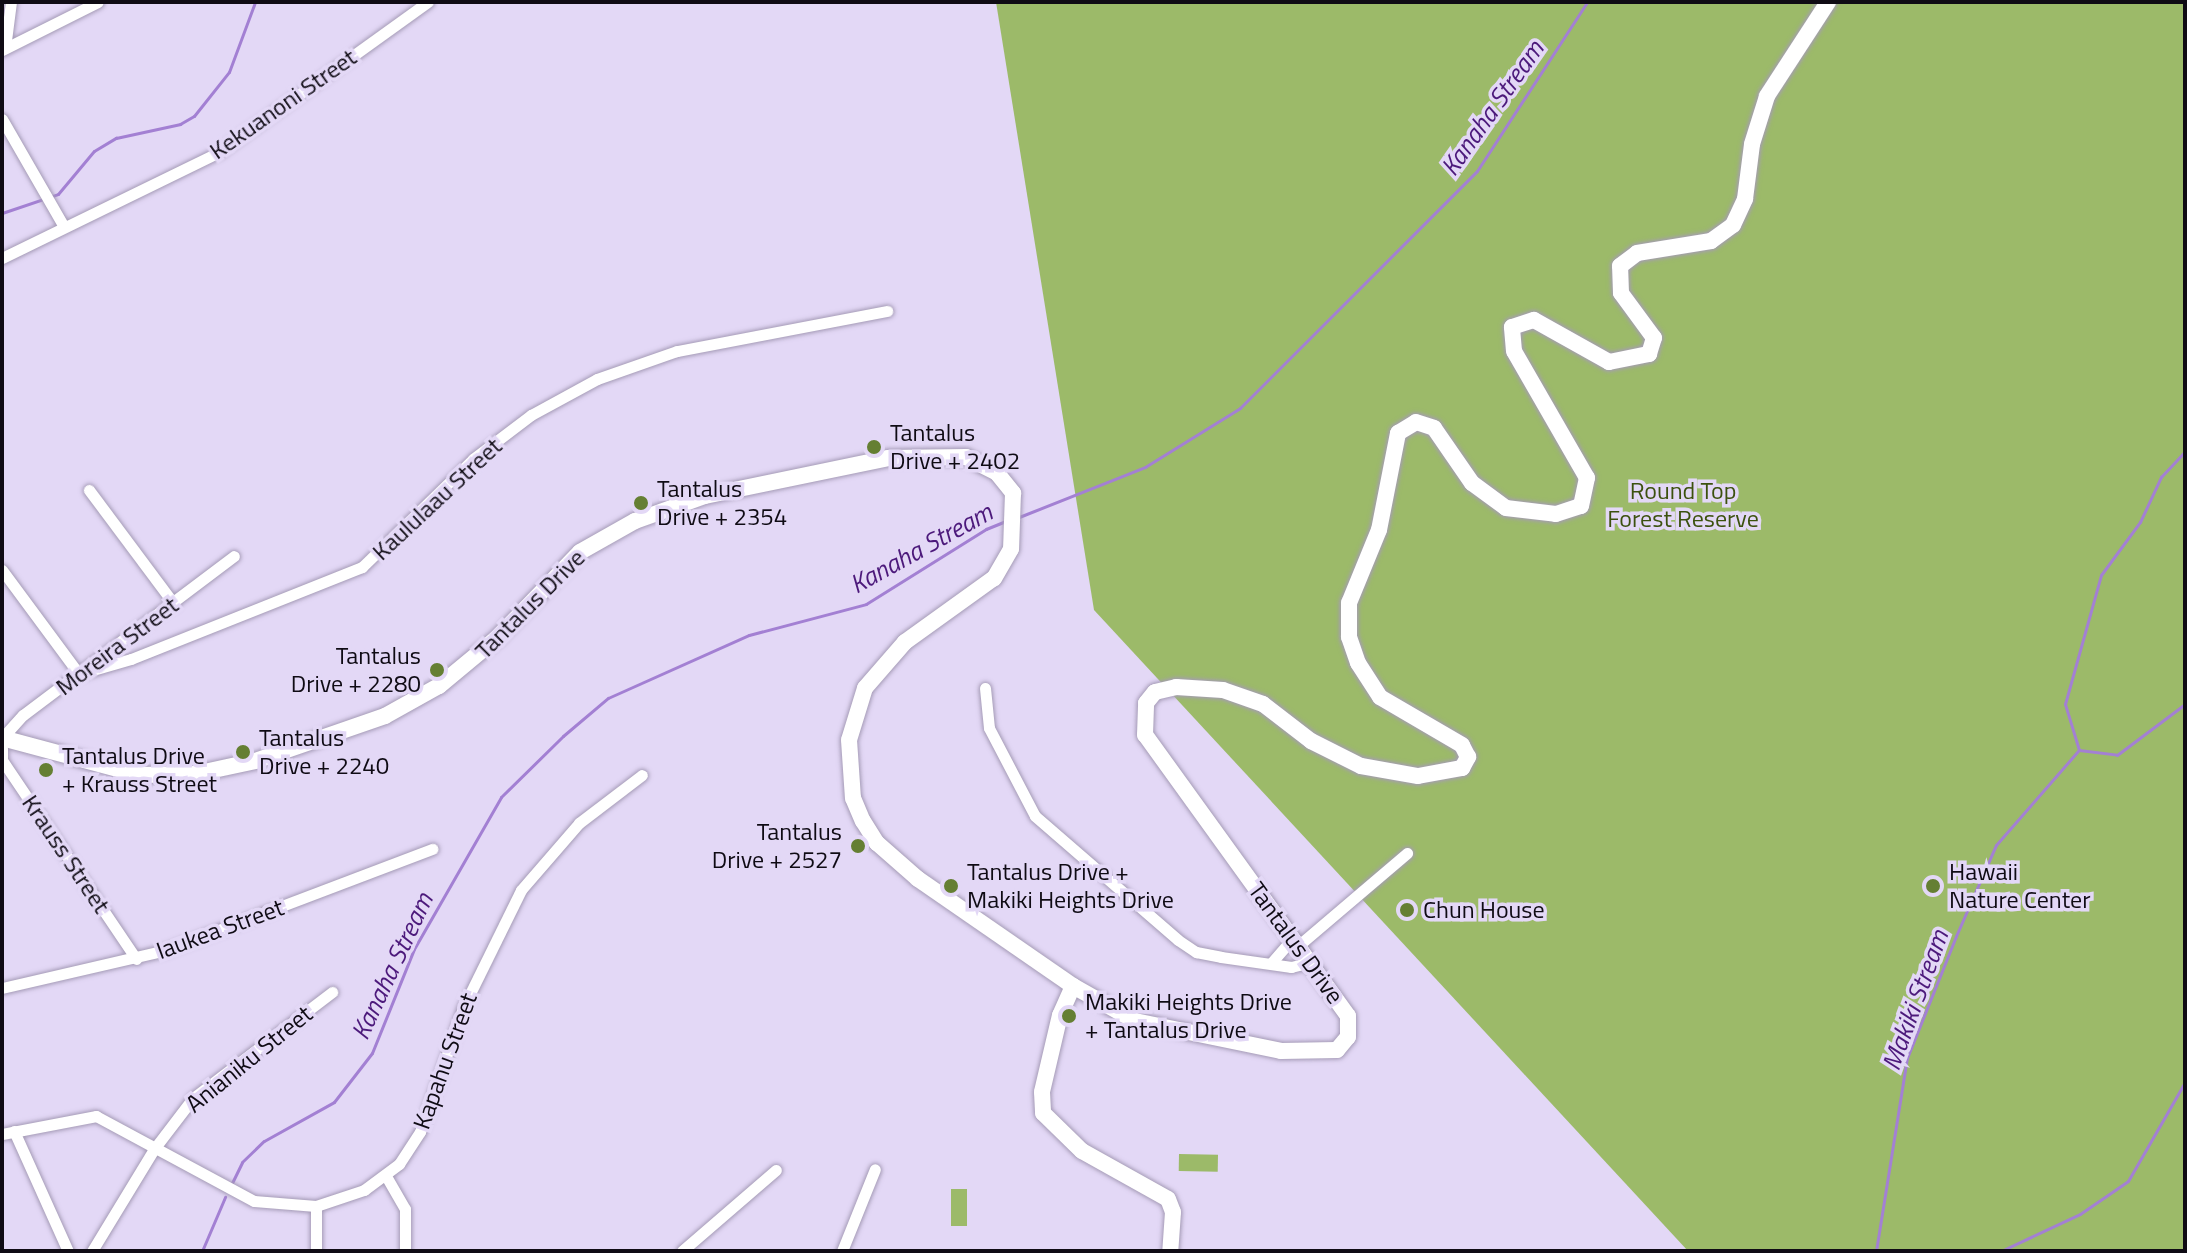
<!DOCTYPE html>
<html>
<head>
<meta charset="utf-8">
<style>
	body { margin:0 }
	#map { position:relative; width:2187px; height:1253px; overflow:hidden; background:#e3d8f6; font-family:"Titillium Web",sans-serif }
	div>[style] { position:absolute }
	.green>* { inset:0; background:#9cba69; transform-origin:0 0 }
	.stream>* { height:3px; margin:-1.5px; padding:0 1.5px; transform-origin:1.5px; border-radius:1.5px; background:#a380d3 }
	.roads { filter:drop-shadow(0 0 2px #a59bb6) drop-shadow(0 0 2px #a59bb6) }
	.street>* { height:11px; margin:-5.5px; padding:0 5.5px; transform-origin:5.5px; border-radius:5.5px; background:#fff }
	.secondary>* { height:16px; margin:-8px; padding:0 8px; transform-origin:8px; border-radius:8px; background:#fff }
	.dots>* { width:22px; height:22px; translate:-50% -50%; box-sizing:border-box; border:4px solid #e3d8f6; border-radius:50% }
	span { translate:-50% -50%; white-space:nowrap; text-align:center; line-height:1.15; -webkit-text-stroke:7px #e3d8f6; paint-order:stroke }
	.street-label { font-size:24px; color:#0f0b14 }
	.poi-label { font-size:24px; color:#0f0b14 }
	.left { translate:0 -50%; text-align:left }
	.right { translate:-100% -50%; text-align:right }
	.park-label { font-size:24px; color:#3c510e }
	.water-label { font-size:26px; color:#4c197b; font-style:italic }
	.frame { position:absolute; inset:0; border:4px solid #0f0b14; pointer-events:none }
</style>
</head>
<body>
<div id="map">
	<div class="green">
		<div style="clip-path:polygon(996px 2px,2185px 2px,2185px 1251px,1688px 1251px,1094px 610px)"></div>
		<div style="left:1179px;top:1154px;width:39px;height:17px;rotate:1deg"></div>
		<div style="left:951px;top:1189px;width:16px;height:37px"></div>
	</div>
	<div class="stream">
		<div style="left:2px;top:213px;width:59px;rotate:-18.7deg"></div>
		<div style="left:58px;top:194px;width:56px;rotate:-50.1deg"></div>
		<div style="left:94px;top:151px;width:26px;rotate:-31deg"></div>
		<div style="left:116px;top:138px;width:66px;rotate:-12.3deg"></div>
		<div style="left:180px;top:124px;width:16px;rotate:-30deg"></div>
		<div style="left:194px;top:116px;width:56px;rotate:-51.5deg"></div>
		<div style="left:229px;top:72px;width:75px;rotate:-69.6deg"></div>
		<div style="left:1019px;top:517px;width:136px;rotate:-21.6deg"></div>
		<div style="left:1145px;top:467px;width:112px;rotate:-31.8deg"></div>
		<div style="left:1240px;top:408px;width:335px;rotate:-45deg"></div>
		<div style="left:1477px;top:171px;width:202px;rotate:-56.9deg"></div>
		<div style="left:2079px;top:750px;width:48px;rotate:-106.9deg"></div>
		<div style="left:2065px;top:704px;width:134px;rotate:-74.4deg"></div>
		<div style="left:2101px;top:575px;width:66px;rotate:-53.7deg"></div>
		<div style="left:2140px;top:522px;width:50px;rotate:-65deg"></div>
		<div style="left:2161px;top:477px;width:35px;rotate:-47deg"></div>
		<div style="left:2079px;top:750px;width:38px;rotate:7deg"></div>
		<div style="left:2117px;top:755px;width:85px;rotate:-36.9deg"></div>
		<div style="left:231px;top:1185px;width:25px;rotate:-64deg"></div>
		<div style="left:242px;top:1162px;width:30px;rotate:-44deg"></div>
		<div style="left:264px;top:1141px;width:80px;rotate:-29.1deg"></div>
		<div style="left:334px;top:1102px;width:62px;rotate:-52.2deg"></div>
		<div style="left:372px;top:1053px;width:112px;rotate:-68deg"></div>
		<div style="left:414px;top:949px;width:175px;rotate:-60.2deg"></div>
		<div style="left:501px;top:797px;width:87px;rotate:-44.5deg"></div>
		<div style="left:563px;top:736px;width:59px;rotate:-40.2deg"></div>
		<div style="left:608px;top:698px;width:154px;rotate:-24.1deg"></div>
		<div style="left:749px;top:635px;width:121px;rotate:-14.8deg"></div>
		<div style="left:866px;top:604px;width:142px;rotate:-32deg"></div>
		<div style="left:986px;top:529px;width:24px;rotate:-22deg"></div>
		<div style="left:202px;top:1251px;width:59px;rotate:-66.9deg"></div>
		<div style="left:1876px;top:1251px;width:195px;rotate:-80.9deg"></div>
		<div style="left:1907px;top:1058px;width:131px;rotate:-68.1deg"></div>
		<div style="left:1956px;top:936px;width:99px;rotate:-66.3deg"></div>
		<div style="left:1996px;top:845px;width:126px;rotate:-48.9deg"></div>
		<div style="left:2001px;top:1251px;width:87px;rotate:-25.1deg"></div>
		<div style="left:2080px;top:1214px;width:58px;rotate:-34.5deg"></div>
		<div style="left:2128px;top:1181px;width:114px;rotate:-60.1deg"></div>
	</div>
	<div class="roads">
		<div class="street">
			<div style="left:5px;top:48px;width:46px;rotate:-82.6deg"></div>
			<div style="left:2px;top:50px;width:107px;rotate:-26.6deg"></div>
			<div style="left:2px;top:119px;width:122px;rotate:60.1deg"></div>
			<div style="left:2px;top:258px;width:242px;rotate:-26deg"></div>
			<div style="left:219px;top:152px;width:257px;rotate:-35.7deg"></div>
			<div style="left:89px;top:490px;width:142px;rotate:53.3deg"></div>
			<div style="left:2px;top:570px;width:129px;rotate:53.5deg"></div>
			<div style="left:79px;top:674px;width:54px;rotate:-16.1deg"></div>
			<div style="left:131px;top:659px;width:249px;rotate:-21.7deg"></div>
			<div style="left:362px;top:567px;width:155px;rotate:-44.2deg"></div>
			<div style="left:473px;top:459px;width:73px;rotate:-37.2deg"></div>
			<div style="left:531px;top:415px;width:75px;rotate:-28.6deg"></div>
			<div style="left:597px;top:379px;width:85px;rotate:-19.3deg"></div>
			<div style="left:677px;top:351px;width:214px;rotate:-10.8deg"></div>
			<div style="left:985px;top:688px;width:40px;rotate:84.3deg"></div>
			<div style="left:989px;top:728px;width:99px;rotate:62.4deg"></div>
			<div style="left:1035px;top:816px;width:189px;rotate:40.9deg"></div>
			<div style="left:1178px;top:940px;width:22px;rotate:34deg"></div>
			<div style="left:1196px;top:952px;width:25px;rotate:11deg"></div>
			<div style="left:1221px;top:957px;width:71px;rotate:8.1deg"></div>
			<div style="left:1291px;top:967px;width:21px;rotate:-14deg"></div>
			<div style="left:2px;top:738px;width:31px;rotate:-48deg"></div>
			<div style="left:23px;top:715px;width:264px;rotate:-37deg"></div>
			<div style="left:2px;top:748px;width:12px;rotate:90deg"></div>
			<div style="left:2px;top:760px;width:240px;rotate:56deg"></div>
			<div style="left:1299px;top:945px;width:142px;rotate:-40.4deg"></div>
			<div style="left:1272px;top:962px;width:32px;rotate:-49deg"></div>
			<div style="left:2px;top:988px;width:168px;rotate:-13deg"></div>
			<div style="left:166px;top:950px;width:285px;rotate:-20.8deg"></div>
			<div style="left:14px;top:1131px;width:132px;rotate:65.8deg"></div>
			<div style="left:2px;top:1134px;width:96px;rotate:-10.8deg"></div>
			<div style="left:96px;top:1116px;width:179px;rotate:28.3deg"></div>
			<div style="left:254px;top:1201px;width:62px;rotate:4.6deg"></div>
			<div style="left:316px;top:1206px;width:51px;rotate:-18.4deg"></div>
			<div style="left:364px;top:1190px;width:44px;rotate:-36.6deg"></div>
			<div style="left:399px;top:1164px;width:38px;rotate:-57deg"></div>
			<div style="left:420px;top:1132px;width:131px;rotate:-70.9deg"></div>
			<div style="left:463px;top:1008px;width:131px;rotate:-63.8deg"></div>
			<div style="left:521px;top:890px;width:89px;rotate:-49.1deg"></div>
			<div style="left:579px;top:823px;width:79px;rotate:-37.3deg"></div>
			<div style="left:386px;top:1176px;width:38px;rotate:60deg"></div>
			<div style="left:405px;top:1209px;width:42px;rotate:90deg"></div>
			<div style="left:316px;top:1206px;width:45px;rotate:90deg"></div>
			<div style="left:92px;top:1251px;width:119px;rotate:-58.7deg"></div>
			<div style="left:154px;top:1149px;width:64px;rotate:-52.6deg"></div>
			<div style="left:193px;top:1098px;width:175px;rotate:-37.3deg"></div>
			<div style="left:682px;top:1251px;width:124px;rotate:-40.8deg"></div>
			<div style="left:842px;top:1251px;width:88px;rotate:-68.1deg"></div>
		</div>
		<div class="secondary">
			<div style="left:2px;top:738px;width:143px;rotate:15deg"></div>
			<div style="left:140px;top:775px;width:55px;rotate:-1deg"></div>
			<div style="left:195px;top:774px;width:61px;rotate:-12.2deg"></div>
			<div style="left:255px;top:761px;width:138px;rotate:-19.1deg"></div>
			<div style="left:385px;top:716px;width:62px;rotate:-29.1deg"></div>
			<div style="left:439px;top:686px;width:77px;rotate:-39.7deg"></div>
			<div style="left:498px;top:637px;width:118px;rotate:-46deg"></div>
			<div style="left:580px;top:552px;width:63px;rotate:-29.4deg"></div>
			<div style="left:635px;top:521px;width:74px;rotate:-19.7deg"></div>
			<div style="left:705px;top:496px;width:187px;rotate:-11.7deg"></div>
			<div style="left:888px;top:458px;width:78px;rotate:-0.7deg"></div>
			<div style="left:966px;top:457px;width:35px;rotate:27deg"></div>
			<div style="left:997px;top:473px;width:26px;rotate:51deg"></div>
			<div style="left:1013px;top:493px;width:56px;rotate:92deg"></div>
			<div style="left:1011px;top:549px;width:34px;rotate:120deg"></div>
			<div style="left:994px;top:578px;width:110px;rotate:144.3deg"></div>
			<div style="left:905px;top:642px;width:61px;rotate:131deg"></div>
			<div style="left:865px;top:688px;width:54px;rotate:107.1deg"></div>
			<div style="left:849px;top:740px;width:58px;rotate:86.1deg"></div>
			<div style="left:853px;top:798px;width:25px;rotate:67deg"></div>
			<div style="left:863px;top:821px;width:26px;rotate:58deg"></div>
			<div style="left:877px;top:843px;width:55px;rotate:41.3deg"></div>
			<div style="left:918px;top:879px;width:188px;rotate:34.6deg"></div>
			<div style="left:1073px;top:986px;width:71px;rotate:29.4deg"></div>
			<div style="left:1135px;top:1021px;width:149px;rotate:11.6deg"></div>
			<div style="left:1281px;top:1051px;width:56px;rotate:-1deg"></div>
			<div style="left:1337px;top:1050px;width:17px;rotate:-50deg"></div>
			<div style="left:1348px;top:1037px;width:21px;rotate:-90deg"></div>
			<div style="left:1348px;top:1016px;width:347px;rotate:-125.8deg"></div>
			<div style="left:1145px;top:735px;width:32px;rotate:-88deg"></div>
			<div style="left:1146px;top:703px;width:14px;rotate:-51deg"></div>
			<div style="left:1155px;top:692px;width:22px;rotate:-13deg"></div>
			<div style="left:1176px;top:687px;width:47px;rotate:3.7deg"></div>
			<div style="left:1223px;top:690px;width:42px;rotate:19.3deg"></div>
			<div style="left:1263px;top:704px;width:61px;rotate:37.6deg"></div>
			<div style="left:1311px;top:741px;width:56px;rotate:26.6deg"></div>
			<div style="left:1361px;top:766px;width:58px;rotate:10deg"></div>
			<div style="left:1418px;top:776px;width:45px;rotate:-10.3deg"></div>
			<div style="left:1462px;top:768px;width:13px;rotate:-61deg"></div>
			<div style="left:1468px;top:757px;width:13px;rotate:-117deg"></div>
			<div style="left:1462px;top:745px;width:95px;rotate:-149.7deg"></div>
			<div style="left:1380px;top:697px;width:40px;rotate:-122.9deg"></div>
			<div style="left:1358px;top:663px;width:28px;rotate:-109deg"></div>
			<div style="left:1349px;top:637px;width:34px;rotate:-90deg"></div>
			<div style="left:1349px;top:603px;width:79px;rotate:-67.7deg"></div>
			<div style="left:1379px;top:530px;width:99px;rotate:-78.9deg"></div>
			<div style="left:1398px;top:433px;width:21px;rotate:-31deg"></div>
			<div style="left:1416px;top:422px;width:19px;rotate:18deg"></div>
			<div style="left:1434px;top:428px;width:67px;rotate:55.4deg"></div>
			<div style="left:1472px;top:483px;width:42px;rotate:36.3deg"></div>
			<div style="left:1506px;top:508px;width:50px;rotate:6.8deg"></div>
			<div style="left:1556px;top:514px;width:26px;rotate:-18deg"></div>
			<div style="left:1581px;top:506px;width:29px;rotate:-78deg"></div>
			<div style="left:1587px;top:478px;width:146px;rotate:-119.9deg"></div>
			<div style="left:1514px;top:351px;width:24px;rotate:-95deg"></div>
			<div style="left:1512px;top:327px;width:23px;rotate:-18deg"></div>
			<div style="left:1534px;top:320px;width:86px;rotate:29.2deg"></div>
			<div style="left:1609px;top:362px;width:41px;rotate:-11.3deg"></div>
			<div style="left:1649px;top:354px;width:17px;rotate:-73deg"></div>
			<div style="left:1654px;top:338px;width:56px;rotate:-126.3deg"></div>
			<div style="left:1621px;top:293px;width:27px;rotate:-92deg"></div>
			<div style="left:1620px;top:266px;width:21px;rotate:-37deg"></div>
			<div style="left:1637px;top:253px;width:75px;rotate:-9.2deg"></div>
			<div style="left:1711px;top:241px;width:27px;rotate:-36deg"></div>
			<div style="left:1733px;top:225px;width:29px;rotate:-65deg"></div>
			<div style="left:1745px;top:199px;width:55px;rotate:-82.7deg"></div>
			<div style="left:1752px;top:144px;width:50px;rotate:-72.6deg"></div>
			<div style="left:1767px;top:96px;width:112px;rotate:-57deg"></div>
			<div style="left:1073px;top:986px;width:32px;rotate:114deg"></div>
			<div style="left:1060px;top:1015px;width:79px;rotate:103.2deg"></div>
			<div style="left:1042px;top:1092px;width:21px;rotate:87deg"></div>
			<div style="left:1043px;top:1113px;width:54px;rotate:44.3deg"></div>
			<div style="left:1082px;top:1151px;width:98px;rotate:29.2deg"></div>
			<div style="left:1168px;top:1199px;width:14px;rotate:69deg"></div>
			<div style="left:1173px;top:1212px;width:39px;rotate:94deg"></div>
		</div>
	</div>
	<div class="dots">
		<div style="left:874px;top:447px;background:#657f33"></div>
		<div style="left:641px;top:503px;background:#657f33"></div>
		<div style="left:437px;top:670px;background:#657f33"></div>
		<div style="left:243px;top:752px;background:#657f33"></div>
		<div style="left:46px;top:770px;background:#657f33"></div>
		<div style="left:858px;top:846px;background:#657f33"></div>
		<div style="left:951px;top:886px;background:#657f33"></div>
		<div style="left:1933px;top:886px;background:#657f33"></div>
		<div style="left:1407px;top:910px;background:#657f33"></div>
		<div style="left:1069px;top:1016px;background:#657f33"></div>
	</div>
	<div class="street-label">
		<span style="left:283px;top:104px;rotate:-35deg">Kekuanoni Street</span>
		<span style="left:437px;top:499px;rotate:-43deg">Kaululaau Street</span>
		<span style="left:530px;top:604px;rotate:-45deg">Tantalus Drive</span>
		<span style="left:117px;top:646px;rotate:-37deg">Moreira Street</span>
		<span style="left:66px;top:854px;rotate:56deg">Krauss Street</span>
		<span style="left:220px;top:929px;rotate:-20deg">Iaukea Street</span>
		<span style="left:1296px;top:943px;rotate:54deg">Tantalus Drive</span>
		<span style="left:249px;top:1059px;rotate:-39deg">Anianiku Street</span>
		<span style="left:445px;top:1061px;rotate:-70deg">Kapahu Street</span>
	</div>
	<div class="poi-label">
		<span class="left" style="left:890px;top:447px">Tantalus<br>Drive + 2402</span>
		<span class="left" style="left:657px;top:503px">Tantalus<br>Drive + 2354</span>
		<span class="right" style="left:421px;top:670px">Tantalus<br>Drive + 2280</span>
		<span class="left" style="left:259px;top:752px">Tantalus<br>Drive + 2240</span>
		<span class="left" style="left:62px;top:770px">Tantalus Drive<br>+ Krauss Street</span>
		<span class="right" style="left:842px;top:846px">Tantalus<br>Drive + 2527</span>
		<span class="left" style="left:967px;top:886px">Tantalus Drive +<br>Makiki Heights Drive</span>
		<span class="left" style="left:1949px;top:886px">Hawaii<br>Nature Center</span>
		<span class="left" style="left:1423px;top:910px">Chun House</span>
		<span class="left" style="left:1085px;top:1016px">Makiki Heights Drive<br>+ Tantalus Drive</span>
	</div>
	<div class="park-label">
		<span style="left:1683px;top:505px">Round Top<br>Forest Reserve</span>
	</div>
	<div class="water-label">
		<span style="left:1492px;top:108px;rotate:-55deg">Kanaha Stream</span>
		<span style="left:921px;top:548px;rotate:-29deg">Kanaha Stream</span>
		<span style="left:392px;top:966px;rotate:-65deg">Kanaha Stream</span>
		<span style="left:1915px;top:1000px;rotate:-70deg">Makiki Stream</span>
	</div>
	<div class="frame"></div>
</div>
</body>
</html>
